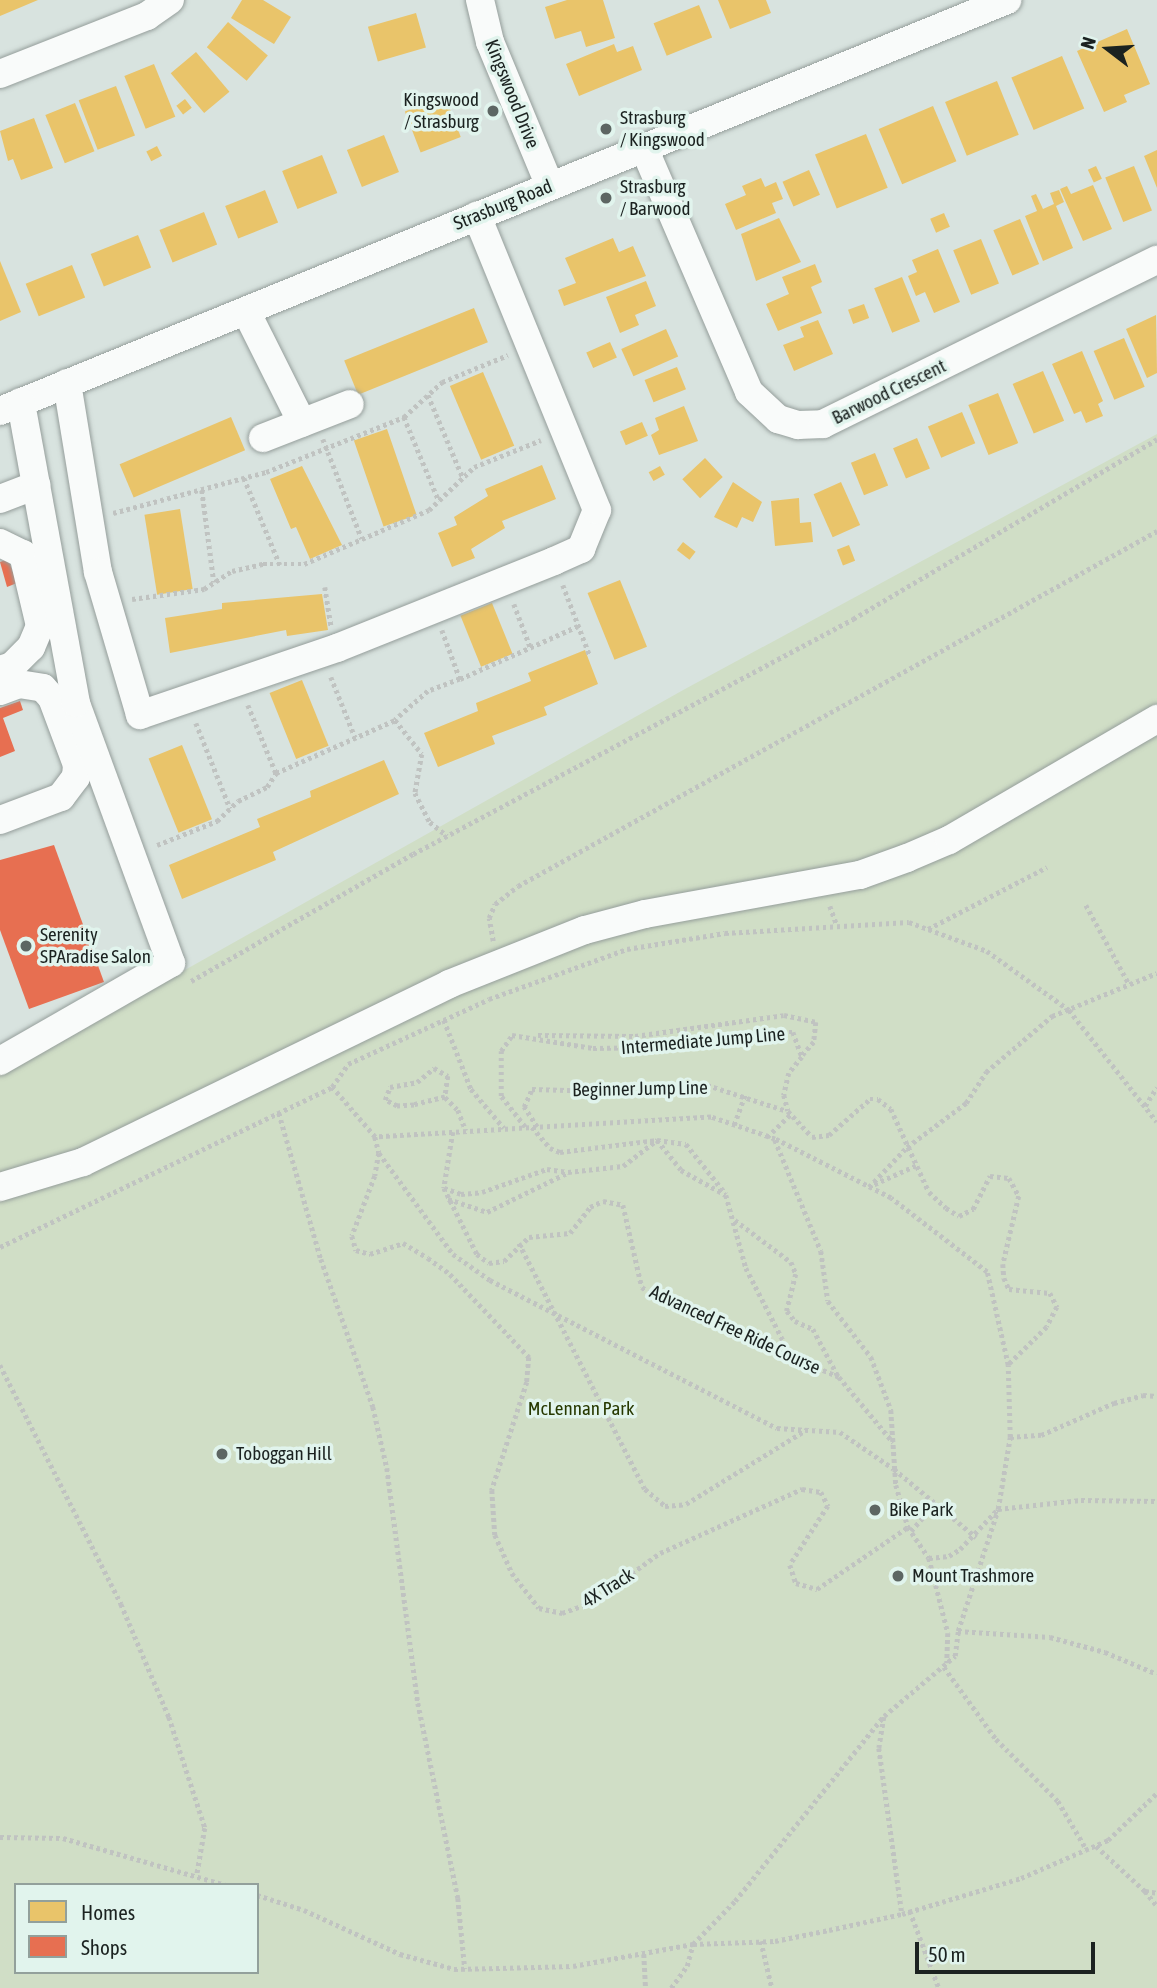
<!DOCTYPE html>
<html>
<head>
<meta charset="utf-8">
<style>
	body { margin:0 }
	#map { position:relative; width:1157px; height:1988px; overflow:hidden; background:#d8e3df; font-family:"Asap Condensed",sans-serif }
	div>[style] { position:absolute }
	.green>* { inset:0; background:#d0dec6 }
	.homes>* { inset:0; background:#e9c46a; transform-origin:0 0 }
	.shops>* { inset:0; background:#e76f51 }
	.path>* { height:4.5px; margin-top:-2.25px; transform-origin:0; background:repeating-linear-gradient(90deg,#c0c3c1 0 3.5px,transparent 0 7px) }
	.roads { filter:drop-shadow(0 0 2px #959e9b) drop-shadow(0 0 2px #959e9b) }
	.minor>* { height:28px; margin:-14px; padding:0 14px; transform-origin:14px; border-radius:14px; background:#f9fbfa }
	.dots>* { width:19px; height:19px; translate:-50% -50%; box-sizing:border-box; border:4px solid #e1f4ed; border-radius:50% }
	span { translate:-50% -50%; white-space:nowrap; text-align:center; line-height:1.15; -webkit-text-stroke:7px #e1f4ed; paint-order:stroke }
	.street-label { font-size:19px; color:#1b2220 }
	.poi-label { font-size:19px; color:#1b2220 }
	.right { translate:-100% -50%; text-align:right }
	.left { translate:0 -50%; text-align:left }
	.park-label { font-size:19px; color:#273900 }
	.legend { position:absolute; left:14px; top:1883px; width:245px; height:91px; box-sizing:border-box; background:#e1f4ed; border:2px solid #92a09b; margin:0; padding:9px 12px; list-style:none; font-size:21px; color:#1b2220 }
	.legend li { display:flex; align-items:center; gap:14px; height:35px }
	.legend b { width:35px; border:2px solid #92a09b }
	.north { position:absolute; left:1073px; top:14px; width:70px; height:70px; -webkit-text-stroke:5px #e1f4ed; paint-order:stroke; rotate:287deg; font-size:19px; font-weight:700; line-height:28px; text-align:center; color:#1b2220 }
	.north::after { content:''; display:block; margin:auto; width:24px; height:32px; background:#1b2220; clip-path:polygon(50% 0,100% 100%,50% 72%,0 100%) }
	.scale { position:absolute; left:915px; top:1942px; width:180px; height:32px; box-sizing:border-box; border:4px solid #1b2220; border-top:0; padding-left:9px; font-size:21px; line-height:24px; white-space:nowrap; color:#1b2220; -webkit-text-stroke:5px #e1f4ed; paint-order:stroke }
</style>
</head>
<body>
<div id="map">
	<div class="green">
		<div style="clip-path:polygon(evenodd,1157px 434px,1157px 1988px,0 1988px,0 1074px,685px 689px,1157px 434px,16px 1885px,257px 1885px,257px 1972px,16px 1972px,16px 1885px)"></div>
	</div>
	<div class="homes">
		<div style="clip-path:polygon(0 0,38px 0,0 16px)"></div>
		<div style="clip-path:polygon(242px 0,263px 0,291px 17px,274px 44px,231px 18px)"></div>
		<div style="clip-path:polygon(567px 0,603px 0,615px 38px,586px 47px,581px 31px,555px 39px,545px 7px)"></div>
		<div style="clip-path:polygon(718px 0,766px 0,771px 13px,730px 29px)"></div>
		<div style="left:699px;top:5px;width:35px;height:49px;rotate:68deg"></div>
		<div style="left:416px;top:13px;width:36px;height:50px;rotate:74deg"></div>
		<div style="left:228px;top:22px;width:52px;height:33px;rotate:40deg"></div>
		<div style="clip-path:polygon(1127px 29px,1150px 84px,1124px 95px,1127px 102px,1104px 112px,1077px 51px)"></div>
		<div style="clip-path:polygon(614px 44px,617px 52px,633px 46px,642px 70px,579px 96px,566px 64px)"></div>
		<div style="left:196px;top:52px;width:52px;height:33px;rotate:50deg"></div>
		<div style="left:1062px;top:56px;width:57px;height:55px;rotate:67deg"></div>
		<div style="left:154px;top:64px;width:57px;height:32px;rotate:68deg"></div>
		<div style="left:997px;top:81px;width:58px;height:56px;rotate:68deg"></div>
		<div style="left:116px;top:86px;width:53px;height:40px;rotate:69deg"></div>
		<div style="left:445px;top:96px;width:44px;height:43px;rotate:69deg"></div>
		<div style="left:185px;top:99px;width:11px;height:11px;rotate:52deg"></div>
		<div style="left:75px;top:103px;width:52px;height:32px;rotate:68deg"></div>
		<div style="left:933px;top:106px;width:60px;height:59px;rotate:67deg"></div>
		<div style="clip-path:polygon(34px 118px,53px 168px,21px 180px,13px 159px,8px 161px,0 131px)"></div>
		<div style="left:866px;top:134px;width:58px;height:55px;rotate:68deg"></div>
		<div style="left:384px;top:135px;width:40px;height:40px;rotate:68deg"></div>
		<div style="left:157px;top:146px;width:11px;height:12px;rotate:63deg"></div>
		<div style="clip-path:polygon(1157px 150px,1157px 188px,1144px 156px)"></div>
		<div style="left:322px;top:155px;width:41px;height:43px;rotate:68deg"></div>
		<div style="left:1096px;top:166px;width:14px;height:9px;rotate:65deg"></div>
		<div style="left:1134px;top:166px;width:48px;height:31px;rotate:68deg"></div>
		<div style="left:809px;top:170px;width:27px;height:29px;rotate:66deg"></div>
		<div style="clip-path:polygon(761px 178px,765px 187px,776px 182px,783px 199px,772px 203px,776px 213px,736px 230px,725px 204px,746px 195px,742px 186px)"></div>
		<div style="clip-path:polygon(1093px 185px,1112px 229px,1083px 241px,1060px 189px,1067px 186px,1071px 194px)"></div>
		<div style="left:265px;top:190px;width:35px;height:43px;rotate:68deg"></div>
		<div style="clip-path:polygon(1059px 190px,1064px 202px,1056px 206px,1073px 248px,1043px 261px,1025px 216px,1037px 211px,1031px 196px,1036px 194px,1043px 209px,1054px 204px,1050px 193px)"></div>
		<div style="left:204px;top:212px;width:35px;height:48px;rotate:68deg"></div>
		<div style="left:944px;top:213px;width:15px;height:15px;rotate:67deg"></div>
		<div style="clip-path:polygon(779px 218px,801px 262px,756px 281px,741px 234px)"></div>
		<div style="left:1020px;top:219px;width:49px;height:29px;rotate:67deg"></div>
		<div style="left:138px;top:235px;width:35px;height:51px;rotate:68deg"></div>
		<div style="clip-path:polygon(613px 238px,619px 252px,633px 246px,646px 276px,564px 306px,558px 290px,576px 283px,565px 258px)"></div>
		<div style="left:981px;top:239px;width:48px;height:30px;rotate:68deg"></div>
		<div style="clip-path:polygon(938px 249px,960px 302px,934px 313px,925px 292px,916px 296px,908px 276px,917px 272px,912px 260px)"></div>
		<div style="clip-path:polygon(0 261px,21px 312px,0 321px)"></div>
		<div style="clip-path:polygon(815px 264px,822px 282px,811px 287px,822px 313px,778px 331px,766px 304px,789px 294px,782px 277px)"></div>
		<div style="left:72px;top:265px;width:35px;height:50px;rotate:68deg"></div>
		<div style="left:902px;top:277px;width:48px;height:30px;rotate:68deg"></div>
		<div style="clip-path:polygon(646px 281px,656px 306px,635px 315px,639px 325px,620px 333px,606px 297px)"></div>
		<div style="left:864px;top:304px;width:15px;height:17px;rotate:70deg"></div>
		<div style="left:474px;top:308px;width:37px;height:140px;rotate:68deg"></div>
		<div style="clip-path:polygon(1156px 315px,1157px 373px,1147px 378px,1126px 329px)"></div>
		<div style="clip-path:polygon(818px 320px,833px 354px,794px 371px,783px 345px,804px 337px,800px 327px)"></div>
		<div style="left:666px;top:329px;width:30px;height:49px;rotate:66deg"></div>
		<div style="left:1124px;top:338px;width:53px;height:33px;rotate:67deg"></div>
		<div style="left:610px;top:342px;width:17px;height:26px;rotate:66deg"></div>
		<div style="clip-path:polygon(1082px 351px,1103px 401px,1098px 404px,1103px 416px,1086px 423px,1081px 411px,1074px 414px,1052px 364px)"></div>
		<div style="left:677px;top:367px;width:24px;height:35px;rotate:68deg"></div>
		<div style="left:1043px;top:371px;width:54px;height:33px;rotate:67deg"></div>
		<div style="left:483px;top:372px;width:80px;height:36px;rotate:67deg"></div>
		<div style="left:998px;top:393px;width:54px;height:32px;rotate:68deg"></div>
		<div style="clip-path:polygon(684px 406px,698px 441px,659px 455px,651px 435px,659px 430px,655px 418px)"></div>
		<div style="left:962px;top:412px;width:34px;height:37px;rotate:67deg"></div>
		<div style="left:231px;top:417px;width:36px;height:121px;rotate:67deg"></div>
		<div style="left:642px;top:422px;width:15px;height:24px;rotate:67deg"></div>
		<div style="left:387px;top:429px;width:91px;height:35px;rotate:71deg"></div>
		<div style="left:917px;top:438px;width:33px;height:26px;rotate:67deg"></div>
		<div style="left:875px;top:453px;width:35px;height:26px;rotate:68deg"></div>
		<div style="left:705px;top:458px;width:26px;height:31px;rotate:47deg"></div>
		<div style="clip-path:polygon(542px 465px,556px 499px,502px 521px,505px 528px,471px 549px,475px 558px,452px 567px,438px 533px,457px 525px,454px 517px,488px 496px,485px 489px)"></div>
		<div style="clip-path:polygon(302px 466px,342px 545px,310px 559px,296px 527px,291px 529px,270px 479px)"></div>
		<div style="left:660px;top:466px;width:10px;height:13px;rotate:61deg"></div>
		<div style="clip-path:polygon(733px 482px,762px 502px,753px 522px,742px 517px,737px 528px,714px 517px)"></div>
		<div style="left:841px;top:482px;width:47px;height:30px;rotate:66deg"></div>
		<div style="clip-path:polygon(799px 498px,800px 523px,811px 522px,813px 542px,775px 546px,771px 501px)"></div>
		<div style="left:180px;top:509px;width:81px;height:36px;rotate:81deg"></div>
		<div style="left:683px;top:542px;width:16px;height:10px;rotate:38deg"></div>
		<div style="left:849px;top:545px;width:17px;height:13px;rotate:69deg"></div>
		<div style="left:620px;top:580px;width:72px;height:35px;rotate:68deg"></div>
		<div style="clip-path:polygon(322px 594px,328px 630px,287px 636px,286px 630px,170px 653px,165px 618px,222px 609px,222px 603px)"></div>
		<div style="left:492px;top:603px;width:55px;height:34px;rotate:68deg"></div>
		<div style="clip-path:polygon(585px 650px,598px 684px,544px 707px,547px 715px,492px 736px,495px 744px,438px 767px,424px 733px,478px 711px,476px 703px,531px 681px,528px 673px)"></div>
		<div style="left:302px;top:680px;width:71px;height:35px;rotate:68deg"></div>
		<div style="left:182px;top:745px;width:80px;height:36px;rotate:68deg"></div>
		<div style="clip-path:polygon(384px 760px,399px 794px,273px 852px,276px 860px,182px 899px,169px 865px,260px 827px,257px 819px,311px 797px,310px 791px)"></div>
	</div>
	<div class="shops">
		<div style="clip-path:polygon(8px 559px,17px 583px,7px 587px,0 562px)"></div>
		<div style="clip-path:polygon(20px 701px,23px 710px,3px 718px,15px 751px,0 757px,0 708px)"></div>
		<div style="clip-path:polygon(54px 845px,104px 982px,29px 1009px,0 930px,0 860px)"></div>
	</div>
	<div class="path">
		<div style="left:428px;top:395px;width:90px;rotate:67.1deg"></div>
		<div style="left:404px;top:417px;width:91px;rotate:67.4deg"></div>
		<div style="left:323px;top:439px;width:107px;rotate:68.7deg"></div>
		<div style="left:244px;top:478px;width:94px;rotate:67.5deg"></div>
		<div style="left:202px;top:490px;width:93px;rotate:82.6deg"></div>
		<div style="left:113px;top:513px;width:158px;rotate:-15deg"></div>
		<div style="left:266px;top:472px;width:149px;rotate:-21.7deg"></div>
		<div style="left:404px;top:417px;width:52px;rotate:-42.6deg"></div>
		<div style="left:442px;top:382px;width:71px;rotate:-22.2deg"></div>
		<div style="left:563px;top:585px;width:76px;rotate:69.2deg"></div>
		<div style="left:325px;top:587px;width:39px;rotate:81deg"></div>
		<div style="left:132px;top:599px;width:73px;rotate:-7.9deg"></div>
		<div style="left:204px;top:589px;width:33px;rotate:-33deg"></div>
		<div style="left:232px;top:571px;width:32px;rotate:-13deg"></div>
		<div style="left:263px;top:564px;width:41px"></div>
		<div style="left:304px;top:564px;width:136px;rotate:-23.4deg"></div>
		<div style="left:429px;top:510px;width:62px;rotate:-43.7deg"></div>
		<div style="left:474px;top:467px;width:72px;rotate:-21.9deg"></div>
		<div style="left:514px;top:604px;width:48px;rotate:69.3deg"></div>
		<div style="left:442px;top:630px;width:52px;rotate:69.8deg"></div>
		<div style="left:460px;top:679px;width:34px;rotate:159deg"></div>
		<div style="left:428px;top:691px;width:44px;rotate:138.7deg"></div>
		<div style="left:395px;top:720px;width:43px;rotate:51.5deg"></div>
		<div style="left:422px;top:754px;width:40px;rotate:100deg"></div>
		<div style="left:415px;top:793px;width:33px;rotate:63deg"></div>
		<div style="left:430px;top:822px;width:22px;rotate:39deg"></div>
		<div style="left:331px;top:677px;width:65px;rotate:68.2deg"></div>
		<div style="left:460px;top:679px;width:129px;rotate:-24.2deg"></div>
		<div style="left:248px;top:705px;width:74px;rotate:67.6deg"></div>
		<div style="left:196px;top:723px;width:92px;rotate:68.2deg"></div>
		<div style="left:157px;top:845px;width:65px;rotate:-21.8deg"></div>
		<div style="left:217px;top:821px;width:29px;rotate:-44deg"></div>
		<div style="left:238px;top:801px;width:32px;rotate:-26deg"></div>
		<div style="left:267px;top:787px;width:17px;rotate:-57deg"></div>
		<div style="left:276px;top:773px;width:130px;rotate:-24deg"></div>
		<div style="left:1086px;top:905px;width:90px;rotate:61.4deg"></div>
		<div style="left:830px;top:906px;width:20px;rotate:70deg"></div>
		<div style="left:928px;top:929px;width:134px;rotate:-27.5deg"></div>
		<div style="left:493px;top:941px;width:23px;rotate:-100deg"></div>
		<div style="left:489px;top:918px;width:15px;rotate:-67deg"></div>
		<div style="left:495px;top:904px;width:29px;rotate:-38deg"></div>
		<div style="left:518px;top:886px;width:731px;rotate:-29.05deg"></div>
		<div style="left:191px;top:981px;width:256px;rotate:-29.8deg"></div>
		<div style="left:413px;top:854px;width:499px;rotate:-28.1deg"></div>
		<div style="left:853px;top:619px;width:353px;rotate:-30.6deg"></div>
		<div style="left:444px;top:1020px;width:74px;rotate:68.6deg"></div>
		<div style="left:471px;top:1089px;width:51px;rotate:49.8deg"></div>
		<div style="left:538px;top:1035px;width:97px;rotate:0.6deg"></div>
		<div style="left:635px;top:1036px;width:150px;rotate:-8deg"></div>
		<div style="left:784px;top:1015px;width:33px;rotate:12deg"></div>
		<div style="left:816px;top:1022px;width:20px;rotate:96deg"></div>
		<div style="left:814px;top:1042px;width:18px;rotate:131deg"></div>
		<div style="left:434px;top:1068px;width:16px;rotate:30deg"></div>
		<div style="left:448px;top:1076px;width:21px;rotate:98deg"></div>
		<div style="left:445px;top:1097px;width:32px;rotate:166deg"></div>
		<div style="left:414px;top:1105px;width:17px;rotate:177deg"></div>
		<div style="left:397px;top:1106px;width:13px;rotate:-153deg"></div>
		<div style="left:385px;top:1100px;width:14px;rotate:-69deg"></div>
		<div style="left:390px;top:1087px;width:27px;rotate:-10deg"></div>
		<div style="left:417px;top:1082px;width:22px;rotate:-39deg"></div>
		<div style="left:445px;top:1097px;width:18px;rotate:45deg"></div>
		<div style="left:458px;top:1110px;width:22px;rotate:69deg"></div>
		<div style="left:1145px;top:1106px;width:22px;rotate:-58deg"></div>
		<div style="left:279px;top:1113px;width:152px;rotate:74deg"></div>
		<div style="left:321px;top:1259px;width:157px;rotate:70.6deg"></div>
		<div style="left:373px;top:1407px;width:63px;rotate:77.1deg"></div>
		<div style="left:387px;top:1468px;width:237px;rotate:82.5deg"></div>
		<div style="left:418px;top:1703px;width:199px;rotate:78.4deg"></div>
		<div style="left:458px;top:1898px;width:71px;rotate:84.4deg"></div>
		<div style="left:734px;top:1125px;width:32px;rotate:-70deg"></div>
		<div style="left:525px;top:1127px;width:39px;rotate:-128deg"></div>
		<div style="left:501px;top:1096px;width:45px;rotate:-90deg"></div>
		<div style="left:501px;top:1051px;width:19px;rotate:-55deg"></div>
		<div style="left:512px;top:1035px;width:82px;rotate:9.1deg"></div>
		<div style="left:593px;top:1048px;width:67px;rotate:-0.9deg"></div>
		<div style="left:660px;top:1047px;width:102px;rotate:-8.4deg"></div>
		<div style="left:761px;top:1032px;width:32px"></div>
		<div style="left:793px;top:1032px;width:27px;rotate:70deg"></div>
		<div style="left:802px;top:1057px;width:21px;rotate:129deg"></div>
		<div style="left:789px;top:1073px;width:23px;rotate:103deg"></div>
		<div style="left:784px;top:1095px;width:16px;rotate:76deg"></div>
		<div style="left:788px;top:1111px;width:35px;rotate:47deg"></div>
		<div style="left:812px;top:1137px;width:17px;rotate:-7deg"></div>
		<div style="left:829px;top:1135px;width:55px;rotate:-41.3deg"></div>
		<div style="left:870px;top:1099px;width:8px"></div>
		<div style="left:878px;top:1099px;width:16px;rotate:38deg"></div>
		<div style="left:891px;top:1109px;width:91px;rotate:65.4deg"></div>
		<div style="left:929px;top:1192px;width:23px;rotate:43deg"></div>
		<div style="left:946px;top:1208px;width:15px;rotate:32deg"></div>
		<div style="left:959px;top:1216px;width:16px;rotate:-27deg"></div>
		<div style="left:973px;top:1209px;width:37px;rotate:-63deg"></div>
		<div style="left:990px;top:1176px;width:19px;rotate:6deg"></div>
		<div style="left:1009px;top:1178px;width:21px;rotate:61deg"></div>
		<div style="left:1019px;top:1196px;width:70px;rotate:103.2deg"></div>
		<div style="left:1003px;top:1264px;width:14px;rotate:86deg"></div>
		<div style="left:1004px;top:1278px;width:12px;rotate:66deg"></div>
		<div style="left:1009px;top:1289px;width:41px;rotate:5.6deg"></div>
		<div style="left:1050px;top:1293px;width:16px;rotate:63deg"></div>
		<div style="left:1057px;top:1307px;width:22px;rotate:117deg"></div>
		<div style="left:1047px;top:1327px;width:54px;rotate:135.7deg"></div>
		<div style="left:532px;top:1127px;width:28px;rotate:49deg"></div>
		<div style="left:550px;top:1148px;width:11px;rotate:22deg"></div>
		<div style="left:560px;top:1152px;width:98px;rotate:-7.1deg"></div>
		<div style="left:657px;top:1140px;width:29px;rotate:8deg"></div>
		<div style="left:686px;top:1144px;width:64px;rotate:51.3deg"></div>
		<div style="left:537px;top:1127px;width:24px;rotate:-123deg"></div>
		<div style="left:524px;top:1107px;width:20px;rotate:-66deg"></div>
		<div style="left:532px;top:1089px;width:70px;rotate:1.6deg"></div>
		<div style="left:602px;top:1091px;width:105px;rotate:-3.3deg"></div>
		<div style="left:707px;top:1085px;width:84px;rotate:18deg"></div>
		<div style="left:453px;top:1132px;width:57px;rotate:99.1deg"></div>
		<div style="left:444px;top:1188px;width:74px;rotate:63.4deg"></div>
		<div style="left:477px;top:1254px;width:15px;rotate:37deg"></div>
		<div style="left:489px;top:1263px;width:15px;rotate:-8deg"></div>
		<div style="left:504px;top:1261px;width:35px;rotate:-44deg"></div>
		<div style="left:529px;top:1237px;width:41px;rotate:-5.6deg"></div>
		<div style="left:570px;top:1233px;width:33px;rotate:-52deg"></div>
		<div style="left:590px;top:1207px;width:14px;rotate:-25deg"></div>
		<div style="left:603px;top:1201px;width:20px;rotate:11deg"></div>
		<div style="left:623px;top:1205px;width:84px;rotate:77deg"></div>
		<div style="left:642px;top:1287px;width:18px;rotate:38deg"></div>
		<div style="left:656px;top:1298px;width:199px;rotate:23.3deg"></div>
		<div style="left:839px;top:1377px;width:85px;rotate:50.3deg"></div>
		<div style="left:375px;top:1137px;width:16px;rotate:76deg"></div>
		<div style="left:379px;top:1153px;width:23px;rotate:100deg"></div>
		<div style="left:375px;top:1176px;width:64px;rotate:111deg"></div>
		<div style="left:352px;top:1236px;width:15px;rotate:74deg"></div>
		<div style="left:356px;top:1250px;width:15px;rotate:16deg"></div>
		<div style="left:370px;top:1254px;width:35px;rotate:-18deg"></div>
		<div style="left:403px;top:1243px;width:29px;rotate:31deg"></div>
		<div style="left:428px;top:1258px;width:27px;rotate:36deg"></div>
		<div style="left:450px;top:1274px;width:115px;rotate:46.4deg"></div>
		<div style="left:529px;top:1357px;width:25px;rotate:95deg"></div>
		<div style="left:527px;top:1382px;width:114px;rotate:108deg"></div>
		<div style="left:492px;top:1490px;width:45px;rotate:86.2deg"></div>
		<div style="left:495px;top:1535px;width:42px;rotate:65.9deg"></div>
		<div style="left:512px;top:1573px;width:44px;rotate:52.4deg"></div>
		<div style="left:539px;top:1608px;width:24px;rotate:12deg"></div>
		<div style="left:562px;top:1613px;width:32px;rotate:-20deg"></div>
		<div style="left:592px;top:1602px;width:84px;rotate:-35.8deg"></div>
		<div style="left:660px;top:1553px;width:156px;rotate:-24.3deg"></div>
		<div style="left:802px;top:1489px;width:19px;rotate:9deg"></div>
		<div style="left:821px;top:1492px;width:16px;rotate:63deg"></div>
		<div style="left:828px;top:1506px;width:70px;rotate:122.8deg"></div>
		<div style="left:790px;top:1565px;width:19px;rotate:72deg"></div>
		<div style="left:796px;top:1583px;width:22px;rotate:16deg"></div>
		<div style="left:817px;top:1589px;width:110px;rotate:-34.3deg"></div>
		<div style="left:767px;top:1137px;width:33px;rotate:-44deg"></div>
		<div style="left:775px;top:1140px;width:120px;rotate:67.5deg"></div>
		<div style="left:821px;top:1251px;width:50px;rotate:82deg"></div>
		<div style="left:828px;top:1301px;width:71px;rotate:52.5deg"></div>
		<div style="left:871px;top:1357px;width:57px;rotate:69.3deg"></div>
		<div style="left:891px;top:1410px;width:75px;rotate:86.2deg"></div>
		<div style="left:896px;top:1485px;width:44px;rotate:74.1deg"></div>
		<div style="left:908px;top:1527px;width:37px;rotate:56deg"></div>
		<div style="left:929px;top:1558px;width:77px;rotate:75.8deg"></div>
		<div style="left:948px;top:1633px;width:30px;rotate:92deg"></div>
		<div style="left:379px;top:1153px;width:125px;rotate:53.8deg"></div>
		<div style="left:453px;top:1254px;width:45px;rotate:35.1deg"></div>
		<div style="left:490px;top:1280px;width:323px;rotate:27.3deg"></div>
		<div style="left:777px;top:1428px;width:63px;rotate:3.6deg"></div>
		<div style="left:840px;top:1432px;width:65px;rotate:34.4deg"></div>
		<div style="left:894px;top:1469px;width:107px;rotate:39.7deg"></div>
		<div style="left:916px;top:1166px;width:51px;rotate:155.9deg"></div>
		<div style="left:869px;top:1187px;width:55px;rotate:-46.5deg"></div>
		<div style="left:907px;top:1147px;width:74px;rotate:-36.7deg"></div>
		<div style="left:966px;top:1103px;width:37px;rotate:-57deg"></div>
		<div style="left:986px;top:1072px;width:87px;rotate:-40.3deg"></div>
		<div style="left:1052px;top:1016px;width:113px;rotate:-22.3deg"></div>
		<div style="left:444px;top:1188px;width:18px;rotate:19deg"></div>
		<div style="left:461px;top:1194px;width:21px;rotate:-5deg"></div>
		<div style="left:482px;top:1192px;width:69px;rotate:-19.5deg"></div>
		<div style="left:547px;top:1169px;width:21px;rotate:8deg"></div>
		<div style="left:568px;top:1172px;width:55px;rotate:-6.2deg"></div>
		<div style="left:623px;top:1166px;width:43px;rotate:-37.4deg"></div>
		<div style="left:657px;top:1140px;width:38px;rotate:51deg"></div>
		<div style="left:681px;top:1170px;width:51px;rotate:29.1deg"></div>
		<div style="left:726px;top:1195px;width:76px;rotate:74.7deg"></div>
		<div style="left:746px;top:1268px;width:97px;rotate:62.9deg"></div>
		<div style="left:448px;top:1199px;width:41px;rotate:18.4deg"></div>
		<div style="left:487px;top:1212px;width:89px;rotate:-26deg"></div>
		<div style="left:735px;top:1220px;width:70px;rotate:36.9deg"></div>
		<div style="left:791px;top:1262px;width:13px;rotate:67deg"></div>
		<div style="left:796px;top:1274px;width:38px;rotate:104deg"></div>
		<div style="left:787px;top:1311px;width:13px;rotate:51deg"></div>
		<div style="left:795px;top:1321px;width:20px;rotate:24deg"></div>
		<div style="left:813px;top:1329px;width:53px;rotate:62deg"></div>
		<div style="left:519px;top:1243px;width:276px;rotate:62.9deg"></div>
		<div style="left:645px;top:1489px;width:26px;rotate:40deg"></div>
		<div style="left:665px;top:1506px;width:21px;rotate:-5deg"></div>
		<div style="left:686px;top:1504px;width:141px;rotate:-31.7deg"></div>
		<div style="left:0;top:1247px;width:369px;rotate:-25.7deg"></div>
		<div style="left:332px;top:1087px;width:28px;rotate:-55deg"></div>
		<div style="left:348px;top:1064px;width:155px;rotate:-24.7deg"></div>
		<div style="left:489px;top:999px;width:147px;rotate:-19.9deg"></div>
		<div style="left:627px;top:949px;width:99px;rotate:-9.3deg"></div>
		<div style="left:725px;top:933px;width:184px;rotate:-3.4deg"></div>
		<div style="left:909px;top:922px;width:83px;rotate:20.4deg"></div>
		<div style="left:987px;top:951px;width:101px;rotate:35.7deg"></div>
		<div style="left:1069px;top:1010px;width:142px;rotate:51.8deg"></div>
		<div style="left:0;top:1365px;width:268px;rotate:63.1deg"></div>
		<div style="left:121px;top:1604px;width:123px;rotate:67deg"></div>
		<div style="left:169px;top:1717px;width:117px;rotate:72deg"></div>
		<div style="left:205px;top:1828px;width:48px;rotate:99.7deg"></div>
		<div style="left:1010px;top:1437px;width:31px;rotate:-4deg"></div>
		<div style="left:1041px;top:1435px;width:80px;rotate:-23.7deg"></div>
		<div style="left:1114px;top:1403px;width:30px;rotate:-15deg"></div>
		<div style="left:1143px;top:1395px;width:14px;rotate:4deg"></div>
		<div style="left:911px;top:1531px;width:38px;rotate:-49deg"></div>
		<div style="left:929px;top:1558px;width:20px;rotate:-6deg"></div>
		<div style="left:949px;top:1556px;width:13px;rotate:-32deg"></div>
		<div style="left:960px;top:1549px;width:55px;rotate:-46.5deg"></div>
		<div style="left:998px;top:1509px;width:83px;rotate:-6.2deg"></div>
		<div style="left:1081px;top:1500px;width:76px;rotate:0.8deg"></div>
		<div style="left:958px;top:1631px;width:92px;rotate:3.7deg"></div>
		<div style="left:1050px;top:1637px;width:57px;rotate:15.3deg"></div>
		<div style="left:1105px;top:1652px;width:56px;rotate:22.9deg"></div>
		<div style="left:944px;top:1667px;width:89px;rotate:54.2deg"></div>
		<div style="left:996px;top:1739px;width:88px;rotate:45deg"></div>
		<div style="left:1058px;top:1801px;width:57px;rotate:59.4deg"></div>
		<div style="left:884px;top:1717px;width:31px;rotate:99deg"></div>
		<div style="left:879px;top:1748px;width:168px;rotate:82.1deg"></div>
		<div style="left:0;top:1837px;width:63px;rotate:0.9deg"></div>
		<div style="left:63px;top:1838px;width:170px;rotate:16.1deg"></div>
		<div style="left:1096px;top:1846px;width:67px;rotate:42.6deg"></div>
		<div style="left:1145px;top:1891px;width:12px;rotate:9deg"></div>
		<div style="left:1145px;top:1891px;width:19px;rotate:51deg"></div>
		<div style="left:257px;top:1895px;width:49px;rotate:17.7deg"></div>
		<div style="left:304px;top:1910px;width:106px;rotate:24.6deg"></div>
		<div style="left:400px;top:1954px;width:56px;rotate:15.5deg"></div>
		<div style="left:454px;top:1969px;width:119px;rotate:-1.4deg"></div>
		<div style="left:573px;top:1966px;width:122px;rotate:-10.4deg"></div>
		<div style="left:693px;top:1944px;width:60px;rotate:-45.7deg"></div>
		<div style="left:735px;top:1901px;width:238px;rotate:-51.2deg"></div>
		<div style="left:884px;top:1716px;width:93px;rotate:-40.2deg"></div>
		<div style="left:955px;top:1656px;width:25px;rotate:-83deg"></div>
		<div style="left:958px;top:1631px;width:128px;rotate:-71.8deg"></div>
		<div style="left:998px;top:1509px;width:73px;rotate:-80.5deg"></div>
		<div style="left:1010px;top:1437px;width:72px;rotate:-91.6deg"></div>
		<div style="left:1008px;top:1365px;width:95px;rotate:-102.7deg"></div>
		<div style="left:987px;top:1272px;width:121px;rotate:-142.4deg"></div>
		<div style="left:891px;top:1198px;width:130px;rotate:-153deg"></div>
		<div style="left:775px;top:1139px;width:68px;rotate:-161deg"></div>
		<div style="left:711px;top:1117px;width:337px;rotate:176.6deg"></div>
		<div style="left:375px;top:1137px;width:66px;rotate:-130.7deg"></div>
		<div style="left:910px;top:1911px;width:82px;rotate:69.4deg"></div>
		<div style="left:761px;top:1941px;width:48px;rotate:76.8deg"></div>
		<div style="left:644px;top:1954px;width:34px;rotate:87deg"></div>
		<div style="left:671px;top:1988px;width:27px;rotate:-54deg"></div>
		<div style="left:687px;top:1966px;width:23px;rotate:-75deg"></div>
		<div style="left:693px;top:1944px;width:82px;rotate:-2.1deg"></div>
		<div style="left:775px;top:1941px;width:55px;rotate:-11.5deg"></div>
		<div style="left:829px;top:1930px;width:75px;rotate:-12.4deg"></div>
		<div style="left:902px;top:1914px;width:124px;rotate:-16.8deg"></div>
		<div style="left:1021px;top:1878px;width:95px;rotate:-23.6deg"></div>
		<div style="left:1108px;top:1840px;width:68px;rotate:-43.8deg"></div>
	</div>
	<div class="roads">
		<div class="minor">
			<div style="left:480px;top:0;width:43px;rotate:76.6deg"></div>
			<div style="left:490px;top:42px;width:156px;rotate:67.4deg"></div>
			<div style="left:0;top:74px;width:158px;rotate:-21.5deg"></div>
			<div style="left:147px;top:16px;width:28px;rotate:-35deg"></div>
			<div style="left:644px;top:148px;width:266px;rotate:66.7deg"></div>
			<div style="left:749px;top:392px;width:40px;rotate:43deg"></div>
			<div style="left:778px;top:419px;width:21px;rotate:17deg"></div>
			<div style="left:798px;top:425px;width:25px;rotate:-2deg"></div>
			<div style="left:823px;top:424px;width:372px;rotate:-26.2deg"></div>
			<div style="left:246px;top:311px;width:125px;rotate:63.4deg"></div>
			<div style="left:67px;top:383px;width:192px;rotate:80.7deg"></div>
			<div style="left:98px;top:572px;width:149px;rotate:73.6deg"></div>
			<div style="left:140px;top:715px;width:208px;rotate:-18.8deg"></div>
			<div style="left:337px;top:648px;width:234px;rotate:-21.8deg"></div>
			<div style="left:554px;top:561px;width:30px;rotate:-24deg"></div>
			<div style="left:581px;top:549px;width:42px;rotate:-67.7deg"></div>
			<div style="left:597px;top:510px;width:318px;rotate:-112.2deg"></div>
			<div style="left:0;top:411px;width:1088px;rotate:-22.2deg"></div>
			<div style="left:263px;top:438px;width:93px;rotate:-21.3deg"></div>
			<div style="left:0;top:499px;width:39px;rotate:-21deg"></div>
			<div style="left:0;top:543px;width:25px;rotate:26deg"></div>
			<div style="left:23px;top:554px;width:74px;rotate:76.7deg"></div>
			<div style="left:40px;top:626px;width:23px;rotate:113deg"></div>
			<div style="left:31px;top:647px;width:27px;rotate:135deg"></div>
			<div style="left:12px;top:666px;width:13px;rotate:162deg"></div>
			<div style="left:0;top:691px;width:20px;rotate:-20deg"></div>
			<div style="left:19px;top:684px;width:24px;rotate:9deg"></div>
			<div style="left:43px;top:688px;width:13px;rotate:48deg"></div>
			<div style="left:52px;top:698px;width:72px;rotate:69.5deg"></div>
			<div style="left:77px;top:765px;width:12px;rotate:95deg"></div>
			<div style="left:76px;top:777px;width:25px;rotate:127deg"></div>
			<div style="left:61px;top:797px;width:65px;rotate:159.3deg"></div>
			<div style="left:0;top:1061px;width:197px;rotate:-29.8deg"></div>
			<div style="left:171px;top:963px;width:277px;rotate:-110.1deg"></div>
			<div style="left:76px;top:703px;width:306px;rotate:-100.4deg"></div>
			<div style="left:0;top:1187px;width:87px;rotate:-16.8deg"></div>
			<div style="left:83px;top:1162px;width:407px;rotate:-25.9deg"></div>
			<div style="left:449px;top:984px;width:146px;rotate:-21.7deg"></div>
			<div style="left:585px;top:930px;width:62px;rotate:-14.9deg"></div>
			<div style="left:645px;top:914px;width:219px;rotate:-10.3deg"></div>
			<div style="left:860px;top:875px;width:50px;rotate:-19.9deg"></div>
			<div style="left:907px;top:858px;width:46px;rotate:-23.2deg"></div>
			<div style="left:949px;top:840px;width:241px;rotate:-30.2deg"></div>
		</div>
	</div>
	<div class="dots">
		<div style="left:493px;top:111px;background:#5d6663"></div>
		<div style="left:606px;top:129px;background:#5d6663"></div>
		<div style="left:606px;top:198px;background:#5d6663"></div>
		<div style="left:26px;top:946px;background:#5d6663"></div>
		<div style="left:222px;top:1454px;background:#5d6663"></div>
		<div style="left:875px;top:1510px;background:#5d6663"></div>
		<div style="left:898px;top:1576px;background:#5d6663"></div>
	</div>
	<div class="street-label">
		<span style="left:512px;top:94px;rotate:68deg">Kingswood Drive</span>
		<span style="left:503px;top:205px;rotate:-22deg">Strasburg Road</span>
		<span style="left:889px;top:392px;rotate:-26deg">Barwood Crescent</span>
		<span style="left:703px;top:1041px;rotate:-5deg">Intermediate Jump Line</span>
		<span style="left:640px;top:1089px;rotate:-1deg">Beginner Jump Line</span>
		<span style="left:735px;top:1330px;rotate:25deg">Advanced Free Ride Course</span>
		<span style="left:608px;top:1588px;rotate:-32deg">4X Track</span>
	</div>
	<div class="poi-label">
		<span class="right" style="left:479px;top:111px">Kingswood<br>/ Strasburg</span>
		<span class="left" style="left:620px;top:129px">Strasburg<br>/ Kingswood</span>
		<span class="left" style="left:620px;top:198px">Strasburg<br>/ Barwood</span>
		<span class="left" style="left:40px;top:946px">Serenity<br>SPAradise Salon</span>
		<span class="left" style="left:236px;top:1454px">Toboggan Hill</span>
		<span class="left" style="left:889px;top:1510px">Bike Park</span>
		<span class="left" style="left:912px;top:1576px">Mount Trashmore</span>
	</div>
	<div class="park-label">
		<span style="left:581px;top:1409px">McLennan Park</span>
	</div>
	<ul class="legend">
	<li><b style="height:19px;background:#e9c46a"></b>Homes</li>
	<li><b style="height:19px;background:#e76f51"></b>Shops</li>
	</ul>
	<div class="north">N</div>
	<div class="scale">50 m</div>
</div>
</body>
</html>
